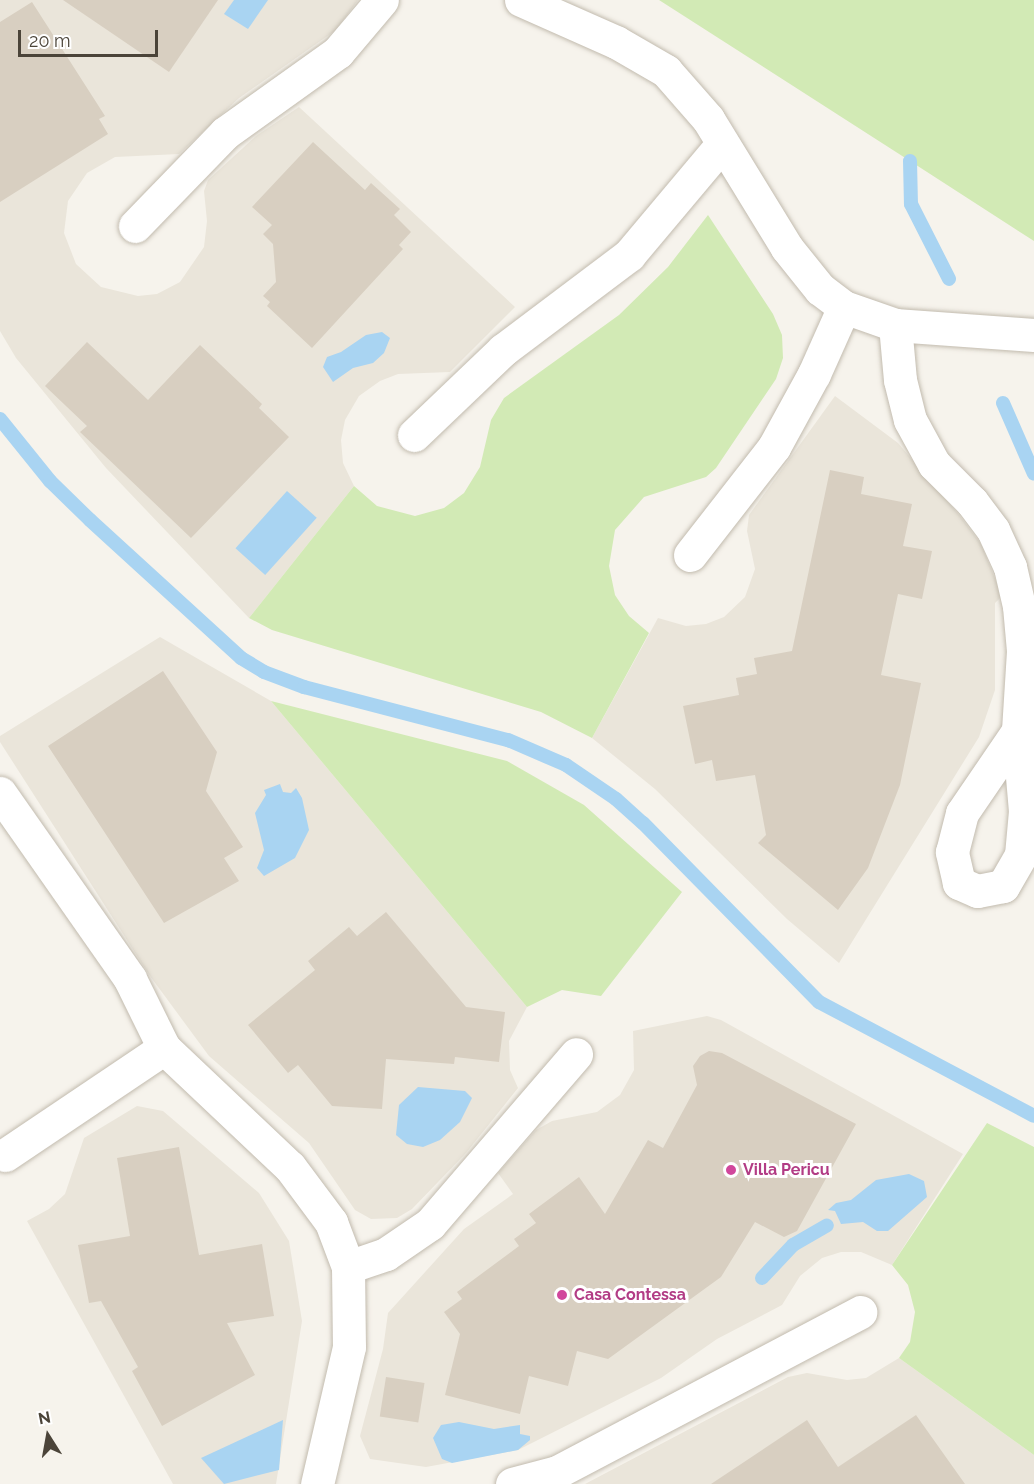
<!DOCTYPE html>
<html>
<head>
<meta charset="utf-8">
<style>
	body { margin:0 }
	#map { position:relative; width:1034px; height:1484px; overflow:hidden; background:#f6f3ec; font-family:Raleway,sans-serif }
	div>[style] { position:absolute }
	.residential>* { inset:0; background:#eae5da }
	.green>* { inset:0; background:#d2eab5 }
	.water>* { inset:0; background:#a9d4f2; transform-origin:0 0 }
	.stream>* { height:14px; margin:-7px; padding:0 7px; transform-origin:7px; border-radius:7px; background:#a9d4f2 }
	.building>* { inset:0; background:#d8cfc1; transform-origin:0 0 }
	.roads { filter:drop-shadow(0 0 2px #c2bbae) drop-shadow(0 0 2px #c2bbae) }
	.minor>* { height:33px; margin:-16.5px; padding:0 16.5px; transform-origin:16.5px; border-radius:16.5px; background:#fff }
	.dots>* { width:16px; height:16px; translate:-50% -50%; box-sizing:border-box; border:3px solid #fff; border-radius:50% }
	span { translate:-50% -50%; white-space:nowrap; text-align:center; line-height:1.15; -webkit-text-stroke:6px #fff; paint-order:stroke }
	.hotel-label { font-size:16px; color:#b23c85; font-weight:700 }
	.left { translate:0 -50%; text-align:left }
	.north { position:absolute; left:18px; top:1406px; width:60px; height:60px; -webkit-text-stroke:4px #fff; paint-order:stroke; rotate:349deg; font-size:16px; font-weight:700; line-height:24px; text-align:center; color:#4b4439 }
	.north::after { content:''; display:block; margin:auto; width:21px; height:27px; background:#4b4439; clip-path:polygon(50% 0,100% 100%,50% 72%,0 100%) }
	.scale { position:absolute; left:18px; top:30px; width:140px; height:27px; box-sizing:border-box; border:3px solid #4b4439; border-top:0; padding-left:8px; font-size:18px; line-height:21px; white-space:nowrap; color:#4b4439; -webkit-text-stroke:4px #fff; paint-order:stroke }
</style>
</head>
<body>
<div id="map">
	<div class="residential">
		<div style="clip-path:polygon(0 0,358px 0,336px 30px,239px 98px,179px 154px,115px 157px,87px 173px,68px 201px,64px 233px,76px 264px,101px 287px,138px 296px,157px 294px,180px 282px,204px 247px,207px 221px,204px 191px,208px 180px,256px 136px,299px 107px,515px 307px,450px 372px,398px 374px,380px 381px,359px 396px,345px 420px,341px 440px,343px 463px,354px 486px,249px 618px,106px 468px,16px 358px,0 331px)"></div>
		<div style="clip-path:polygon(835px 396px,898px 443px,959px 515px,981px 544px,1002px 596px,995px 603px,995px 690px,979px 737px,839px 963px,787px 919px,655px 789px,592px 738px,658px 618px,686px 626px,706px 624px,724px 617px,745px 597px,755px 569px,747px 531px,749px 515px)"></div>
		<div style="clip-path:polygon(160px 637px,271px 701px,527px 1007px,509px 1041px,510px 1070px,518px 1088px,466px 1153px,412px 1209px,397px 1218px,371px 1219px,355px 1210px,309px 1143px,209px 1056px,150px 976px,0 742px,0 736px)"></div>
		<div style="clip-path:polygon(707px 1016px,721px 1020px,963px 1154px,892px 1265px,861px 1252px,841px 1252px,822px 1258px,800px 1276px,782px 1305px,717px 1339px,661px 1378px,518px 1450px,426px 1467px,370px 1459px,360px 1436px,383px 1349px,388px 1313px,464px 1229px,513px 1194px,498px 1173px,536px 1130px,552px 1121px,597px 1112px,620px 1095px,634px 1070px,633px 1031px)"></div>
		<div style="clip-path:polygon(137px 1106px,163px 1111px,259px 1193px,289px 1241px,302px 1321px,276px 1484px,173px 1484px,27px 1221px,49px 1209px,65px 1194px,84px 1138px)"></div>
		<div style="clip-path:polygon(899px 1358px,1034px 1455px,1034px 1484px,585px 1484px,788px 1377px,807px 1373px,847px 1380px,866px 1378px)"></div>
	</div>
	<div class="green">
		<div style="clip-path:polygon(659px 0,1034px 0,1034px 241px,910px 161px)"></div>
		<div style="clip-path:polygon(708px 215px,773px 314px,782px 335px,783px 358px,776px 379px,716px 468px,706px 477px,644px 497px,615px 530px,609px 566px,615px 595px,629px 616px,649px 633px,592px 738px,541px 712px,272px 630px,249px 618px,354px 486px,377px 506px,415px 516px,444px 508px,464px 493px,480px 467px,491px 420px,504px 398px,619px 315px,668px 267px)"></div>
		<div style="clip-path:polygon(271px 701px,507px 761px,584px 805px,682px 892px,601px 996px,562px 990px,527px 1007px)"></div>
		<div style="clip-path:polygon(987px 1123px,1034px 1147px,1034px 1455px,899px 1358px,910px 1342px,915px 1312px,908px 1285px,892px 1265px)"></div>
	</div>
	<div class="water">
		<div style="clip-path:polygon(234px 0,268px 0,248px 29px,224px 14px)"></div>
		<div style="clip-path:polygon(382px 332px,390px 338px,384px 353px,373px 363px,353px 368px,333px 382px,323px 367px,327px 357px,341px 352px,366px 335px)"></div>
		<div style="left:287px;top:491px;width:40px;height:77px;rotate:42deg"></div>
		<div style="clip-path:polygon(280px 784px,283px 792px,291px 793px,296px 788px,302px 798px,309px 830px,295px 858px,264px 876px,257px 868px,264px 850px,255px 813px,266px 795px,264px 790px)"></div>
		<div style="clip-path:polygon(418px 1087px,465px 1091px,472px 1098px,460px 1122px,440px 1140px,423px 1147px,407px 1144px,396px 1135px,399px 1105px)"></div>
		<div style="clip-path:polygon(909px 1174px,924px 1181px,927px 1197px,888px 1231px,877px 1231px,863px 1222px,841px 1224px,835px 1211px,828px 1210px,836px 1203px,851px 1200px,876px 1180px)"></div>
		<div style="clip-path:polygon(283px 1420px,279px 1470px,224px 1484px,201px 1458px)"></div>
		<div style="clip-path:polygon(459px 1422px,494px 1429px,520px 1425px,520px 1434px,530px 1436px,530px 1440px,518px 1450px,452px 1463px,442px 1459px,433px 1438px,441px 1425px)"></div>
	</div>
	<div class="stream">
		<div style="left:910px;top:161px;width:43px;rotate:88.7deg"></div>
		<div style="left:911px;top:204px;width:84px;rotate:63.1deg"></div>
		<div style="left:1003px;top:403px;width:77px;rotate:66.4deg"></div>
		<div style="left:0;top:419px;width:80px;rotate:51.1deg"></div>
		<div style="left:50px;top:481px;width:56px;rotate:44.3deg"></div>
		<div style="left:90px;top:520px;width:205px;rotate:42.4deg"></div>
		<div style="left:241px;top:658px;width:27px;rotate:31deg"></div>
		<div style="left:264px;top:672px;width:43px;rotate:20.6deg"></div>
		<div style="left:304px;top:687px;width:211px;rotate:14.6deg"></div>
		<div style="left:508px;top:740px;width:63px;rotate:23.3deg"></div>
		<div style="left:566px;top:765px;width:60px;rotate:34.2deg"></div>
		<div style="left:616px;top:799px;width:36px;rotate:42deg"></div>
		<div style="left:643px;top:823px;width:251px;rotate:45.5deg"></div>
		<div style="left:819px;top:1002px;width:243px;rotate:27.9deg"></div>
		<div style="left:762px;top:1278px;width:45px;rotate:-46.8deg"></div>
		<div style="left:793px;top:1245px;width:39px;rotate:-30deg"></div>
	</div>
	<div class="building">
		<div style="clip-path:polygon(63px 0,218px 0,169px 72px)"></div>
		<div style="clip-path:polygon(32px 2px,105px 116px,99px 119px,108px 134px,0 202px,0 22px)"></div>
		<div style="clip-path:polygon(313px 142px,365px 190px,371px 183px,400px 209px,394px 215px,411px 232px,399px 245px,403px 249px,312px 348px,267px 306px,270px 302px,263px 296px,276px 282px,273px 244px,263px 234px,272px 225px,252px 207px)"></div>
		<div style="clip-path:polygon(87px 342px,148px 400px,200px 345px,262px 404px,259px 408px,289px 437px,191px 538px,80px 432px,87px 426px,45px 386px)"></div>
		<div style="clip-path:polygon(830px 470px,864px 477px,861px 494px,912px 504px,903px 546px,932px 551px,922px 599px,898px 594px,881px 675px,921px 683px,900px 785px,868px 868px,838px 910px,758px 843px,766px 835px,755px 775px,716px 781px,712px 760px,695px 764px,683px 706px,739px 695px,736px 678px,757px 674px,754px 658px,792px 651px)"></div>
		<div style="clip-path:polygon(163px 671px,217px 752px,206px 791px,243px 847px,224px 858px,239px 881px,164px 923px,48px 746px)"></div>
		<div style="clip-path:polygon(386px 912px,466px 1007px,505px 1012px,499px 1062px,455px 1057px,454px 1064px,386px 1059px,382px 1109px,332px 1106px,298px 1065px,288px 1073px,248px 1025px,315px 970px,308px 961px,349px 927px,357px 936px)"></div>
		<div style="clip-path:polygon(709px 1051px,722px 1053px,856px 1124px,797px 1231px,784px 1237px,755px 1222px,721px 1277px,608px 1359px,577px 1351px,568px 1386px,529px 1376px,520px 1414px,445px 1395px,460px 1334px,444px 1312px,462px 1299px,457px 1292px,519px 1246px,514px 1239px,536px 1223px,529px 1214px,579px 1177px,605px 1214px,648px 1140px,663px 1148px,697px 1085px,693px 1066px,700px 1056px)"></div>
		<div style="clip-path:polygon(179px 1147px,199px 1255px,262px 1244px,274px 1316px,227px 1323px,255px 1375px,162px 1426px,132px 1371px,138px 1367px,101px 1301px,89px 1303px,78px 1245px,130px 1236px,117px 1158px)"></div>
		<div style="left:386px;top:1377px;width:39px;height:40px;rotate:9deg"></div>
		<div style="clip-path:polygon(916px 1415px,965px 1484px,711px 1484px,807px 1420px,838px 1467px)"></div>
	</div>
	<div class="roads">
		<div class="minor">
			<div style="left:521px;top:0;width:104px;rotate:23.9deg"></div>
			<div style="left:616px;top:42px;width:58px;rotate:30.1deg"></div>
			<div style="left:666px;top:71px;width:64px;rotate:48.8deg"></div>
			<div style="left:708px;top:119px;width:151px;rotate:58.5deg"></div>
			<div style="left:787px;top:248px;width:53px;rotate:51.2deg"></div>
			<div style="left:820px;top:289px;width:30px;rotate:37deg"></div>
			<div style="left:844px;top:307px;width:54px;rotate:19.4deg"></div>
			<div style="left:895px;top:325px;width:139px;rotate:4.1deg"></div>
			<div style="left:135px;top:226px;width:129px;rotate:-45.9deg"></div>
			<div style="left:225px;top:133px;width:139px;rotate:-35.6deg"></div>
			<div style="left:338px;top:52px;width:68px;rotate:-49.8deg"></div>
			<div style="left:895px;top:325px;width:55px;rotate:84.8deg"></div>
			<div style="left:900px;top:380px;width:41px;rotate:76deg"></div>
			<div style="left:910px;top:420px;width:50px;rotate:61.4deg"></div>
			<div style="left:934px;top:464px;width:54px;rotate:45deg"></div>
			<div style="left:972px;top:502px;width:35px;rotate:53deg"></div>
			<div style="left:993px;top:530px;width:41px;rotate:65.3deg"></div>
			<div style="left:1010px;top:567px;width:40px;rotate:77deg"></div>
			<div style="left:1019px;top:606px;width:45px;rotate:84.9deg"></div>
			<div style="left:1023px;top:651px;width:80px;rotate:93.6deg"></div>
			<div style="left:1018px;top:731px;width:80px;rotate:85deg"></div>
			<div style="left:1025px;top:811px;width:44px;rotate:95.2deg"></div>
			<div style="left:1021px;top:855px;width:36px;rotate:120deg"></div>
			<div style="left:1003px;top:886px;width:26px;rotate:169deg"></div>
			<div style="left:977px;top:891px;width:20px;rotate:-156deg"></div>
			<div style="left:959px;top:883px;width:32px;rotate:-103deg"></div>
			<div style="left:952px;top:852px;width:40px;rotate:-75.6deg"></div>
			<div style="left:962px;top:813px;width:99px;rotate:-55.7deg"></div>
			<div style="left:414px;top:435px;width:123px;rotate:-43.7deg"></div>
			<div style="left:503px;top:350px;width:158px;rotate:-37deg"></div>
			<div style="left:629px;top:255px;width:145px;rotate:-50deg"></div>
			<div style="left:690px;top:555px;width:137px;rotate:-52.1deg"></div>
			<div style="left:774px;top:447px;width:83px;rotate:-61.3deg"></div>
			<div style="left:814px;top:374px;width:73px;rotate:-65.9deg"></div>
			<div style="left:0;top:793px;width:227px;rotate:55deg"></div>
			<div style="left:130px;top:979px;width:77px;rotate:63.8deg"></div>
			<div style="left:164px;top:1048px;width:173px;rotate:43.4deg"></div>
			<div style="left:290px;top:1167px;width:69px;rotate:53.3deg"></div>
			<div style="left:331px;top:1222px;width:48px;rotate:69.3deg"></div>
			<div style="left:348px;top:1267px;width:80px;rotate:89.3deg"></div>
			<div style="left:349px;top:1347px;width:141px;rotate:103.1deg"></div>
			<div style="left:5px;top:1155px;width:192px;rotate:-33.9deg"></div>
			<div style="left:348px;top:1267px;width:40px;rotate:-18.9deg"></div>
			<div style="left:386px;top:1254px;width:53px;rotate:-34.3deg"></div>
			<div style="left:430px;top:1224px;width:224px;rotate:-49.3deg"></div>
			<div style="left:512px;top:1484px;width:47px;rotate:-14.9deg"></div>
			<div style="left:557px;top:1472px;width:343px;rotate:-27.8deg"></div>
		</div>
	</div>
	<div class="dots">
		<div style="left:731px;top:1170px;background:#d1479c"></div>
		<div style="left:562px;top:1295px;background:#d1479c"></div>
	</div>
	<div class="hotel-label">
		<span class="left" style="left:743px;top:1170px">Villa Pericu</span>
		<span class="left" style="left:574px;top:1295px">Casa Contessa</span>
	</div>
	<div class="north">N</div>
	<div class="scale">20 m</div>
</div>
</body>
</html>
